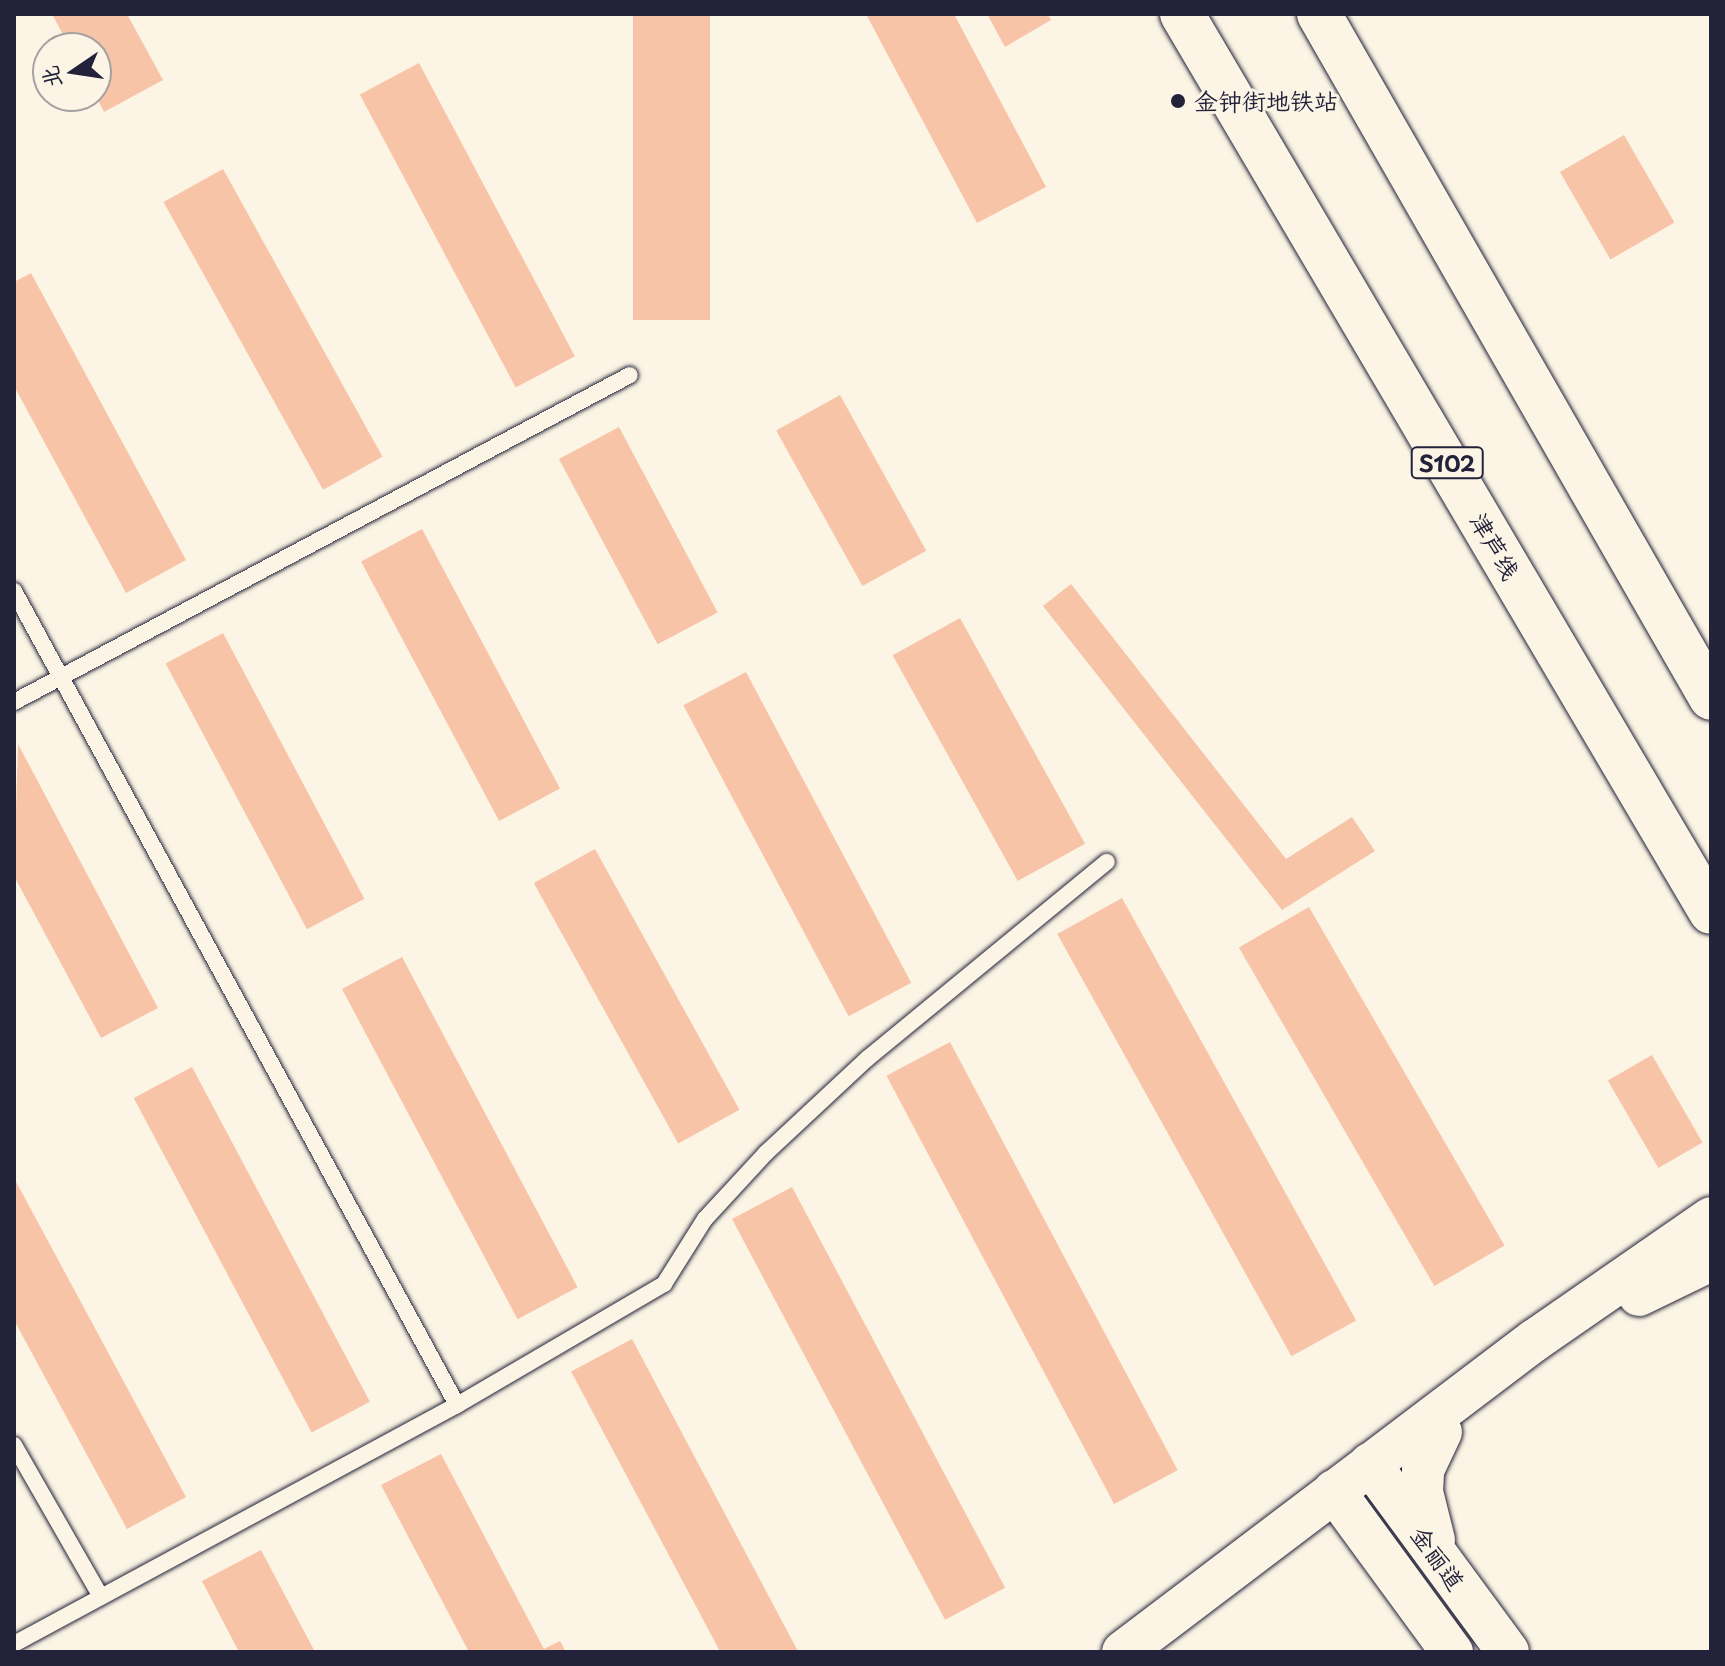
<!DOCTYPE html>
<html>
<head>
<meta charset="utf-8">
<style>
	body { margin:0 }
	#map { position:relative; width:1725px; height:1666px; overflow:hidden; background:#fcf5e5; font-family:"Playpen Sans","LXGW WenKai TC",sans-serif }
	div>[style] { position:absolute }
	.building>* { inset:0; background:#f7c4a8; transform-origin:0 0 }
	.roads { filter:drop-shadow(0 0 2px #22223b) drop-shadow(0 0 2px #22223b) }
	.lane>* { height:16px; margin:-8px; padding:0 8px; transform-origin:8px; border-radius:8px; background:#fcf5e5 }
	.secondary>* { height:42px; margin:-21px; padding:0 21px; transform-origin:21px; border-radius:21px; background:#fcf5e5 }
	.highway>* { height:44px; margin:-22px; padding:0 22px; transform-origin:22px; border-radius:22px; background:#fcf5e5 }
	.dots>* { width:22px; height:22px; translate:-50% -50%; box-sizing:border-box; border:4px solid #fcf5e5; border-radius:50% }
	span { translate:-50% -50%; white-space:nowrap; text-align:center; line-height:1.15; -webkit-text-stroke:6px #fcf5e5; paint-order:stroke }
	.shield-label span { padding:2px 6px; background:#fcf5e5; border:2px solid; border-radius:6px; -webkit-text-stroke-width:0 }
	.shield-label { font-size:22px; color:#22223b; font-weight:700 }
	.poi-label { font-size:24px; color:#22223b }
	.left { translate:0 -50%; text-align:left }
	.street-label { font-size:24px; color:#22223b }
	.frame { position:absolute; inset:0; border:16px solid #22223b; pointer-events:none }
	.north { position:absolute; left:32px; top:32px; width:80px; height:80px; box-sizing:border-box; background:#fcf5e5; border:2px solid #a5a1a1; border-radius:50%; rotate:257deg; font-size:22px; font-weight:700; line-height:32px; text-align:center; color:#22223b }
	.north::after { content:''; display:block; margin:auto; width:28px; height:36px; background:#22223b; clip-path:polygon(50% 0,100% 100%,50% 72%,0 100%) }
</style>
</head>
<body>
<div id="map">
	<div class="building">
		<div style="clip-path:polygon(52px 14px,127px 14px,163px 80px,104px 112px,96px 96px,96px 48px,70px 48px)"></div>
		<div style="left:633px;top:14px;width:77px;height:306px"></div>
		<div style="clip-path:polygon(866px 14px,954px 14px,1046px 187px,977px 223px)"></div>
		<div style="clip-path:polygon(987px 14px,1047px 14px,1051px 20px,1005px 47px)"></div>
		<div style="left:419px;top:63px;width:332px;height:67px;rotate:62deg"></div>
		<div style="left:1624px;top:135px;width:101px;height:74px;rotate:60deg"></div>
		<div style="left:223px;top:169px;width:329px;height:68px;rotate:61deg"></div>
		<div style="clip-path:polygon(31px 273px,186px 560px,126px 593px,14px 386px,14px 282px)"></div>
		<div style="left:840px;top:395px;width:178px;height:73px;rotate:61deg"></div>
		<div style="left:619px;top:427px;width:210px;height:68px;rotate:62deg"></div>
		<div style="left:422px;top:529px;width:294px;height:69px;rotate:62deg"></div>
		<div style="clip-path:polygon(1071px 584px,1286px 859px,1352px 817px,1375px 851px,1282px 910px,1043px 606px)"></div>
		<div style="left:960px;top:618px;width:258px;height:77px;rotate:61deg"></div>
		<div style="left:223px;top:633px;width:301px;height:65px;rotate:62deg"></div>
		<div style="left:746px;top:672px;width:352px;height:71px;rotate:62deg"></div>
		<div style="clip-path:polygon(18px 744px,158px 1008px,101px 1038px,14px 876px)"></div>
		<div style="left:595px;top:849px;width:298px;height:70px;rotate:61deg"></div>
		<div style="left:1122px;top:898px;width:483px;height:74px;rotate:61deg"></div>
		<div style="left:1309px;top:907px;width:391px;height:81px;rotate:60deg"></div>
		<div style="left:402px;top:957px;width:374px;height:68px;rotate:62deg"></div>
		<div style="left:950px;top:1042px;width:485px;height:72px;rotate:62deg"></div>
		<div style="left:1652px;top:1055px;width:101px;height:51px;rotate:60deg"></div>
		<div style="left:192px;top:1067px;width:379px;height:66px;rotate:62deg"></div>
		<div style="clip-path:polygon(14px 1178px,186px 1497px,127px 1529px,14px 1320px)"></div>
		<div style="left:792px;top:1187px;width:454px;height:68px;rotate:62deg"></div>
		<div style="left:632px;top:1339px;width:355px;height:69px;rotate:62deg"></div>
		<div style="clip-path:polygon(441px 1454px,544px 1649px,560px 1641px,566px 1652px,469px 1652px,381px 1485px)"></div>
		<div style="clip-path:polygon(261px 1550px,315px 1652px,239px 1652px,202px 1581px)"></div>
	</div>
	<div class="roads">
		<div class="lane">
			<div style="left:14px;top:591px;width:927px;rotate:61.44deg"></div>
			<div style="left:14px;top:702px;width:697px;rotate:-27.96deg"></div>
			<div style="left:14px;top:1445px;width:175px;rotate:60.2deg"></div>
			<div style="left:14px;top:1644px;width:503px;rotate:-28.35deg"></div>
			<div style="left:457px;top:1405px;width:240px;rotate:-30.3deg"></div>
			<div style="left:664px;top:1284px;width:77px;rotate:-57.8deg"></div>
			<div style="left:705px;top:1219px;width:90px;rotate:-47.3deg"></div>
			<div style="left:766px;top:1153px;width:139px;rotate:-43deg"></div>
			<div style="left:868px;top:1058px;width:309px;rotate:-39.4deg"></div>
		</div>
		<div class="secondary">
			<div style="left:1639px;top:1295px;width:80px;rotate:-25.9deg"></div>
			<div style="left:1370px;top:1464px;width:233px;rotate:53.7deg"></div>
			<div style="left:1334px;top:1491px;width:200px;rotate:53.8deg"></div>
			<div style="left:1434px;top:1540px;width:49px;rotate:-104deg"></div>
			<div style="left:1422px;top:1492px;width:22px;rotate:-87deg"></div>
			<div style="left:1423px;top:1470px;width:42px;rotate:-64.7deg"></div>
			<div style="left:1123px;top:1652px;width:517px;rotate:-37.14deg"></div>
			<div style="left:1535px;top:1340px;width:214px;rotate:-34.7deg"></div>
		</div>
		<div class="highway">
			<div style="left:1182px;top:14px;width:1042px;rotate:59.5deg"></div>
			<div style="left:1319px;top:14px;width:788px;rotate:60.18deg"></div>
		</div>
	</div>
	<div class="dots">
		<div style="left:1178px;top:101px;background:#22223b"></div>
	</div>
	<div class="shield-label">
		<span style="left:1447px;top:463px">S102</span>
	</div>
	<div class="poi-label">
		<span class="left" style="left:1194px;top:101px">金钟街地铁站</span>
	</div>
	<div class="street-label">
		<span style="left:1495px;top:546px;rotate:60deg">津芦线</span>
		<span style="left:1438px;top:1558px;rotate:54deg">金丽道</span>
	</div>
	<div class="frame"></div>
	<div class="north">北</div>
</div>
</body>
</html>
